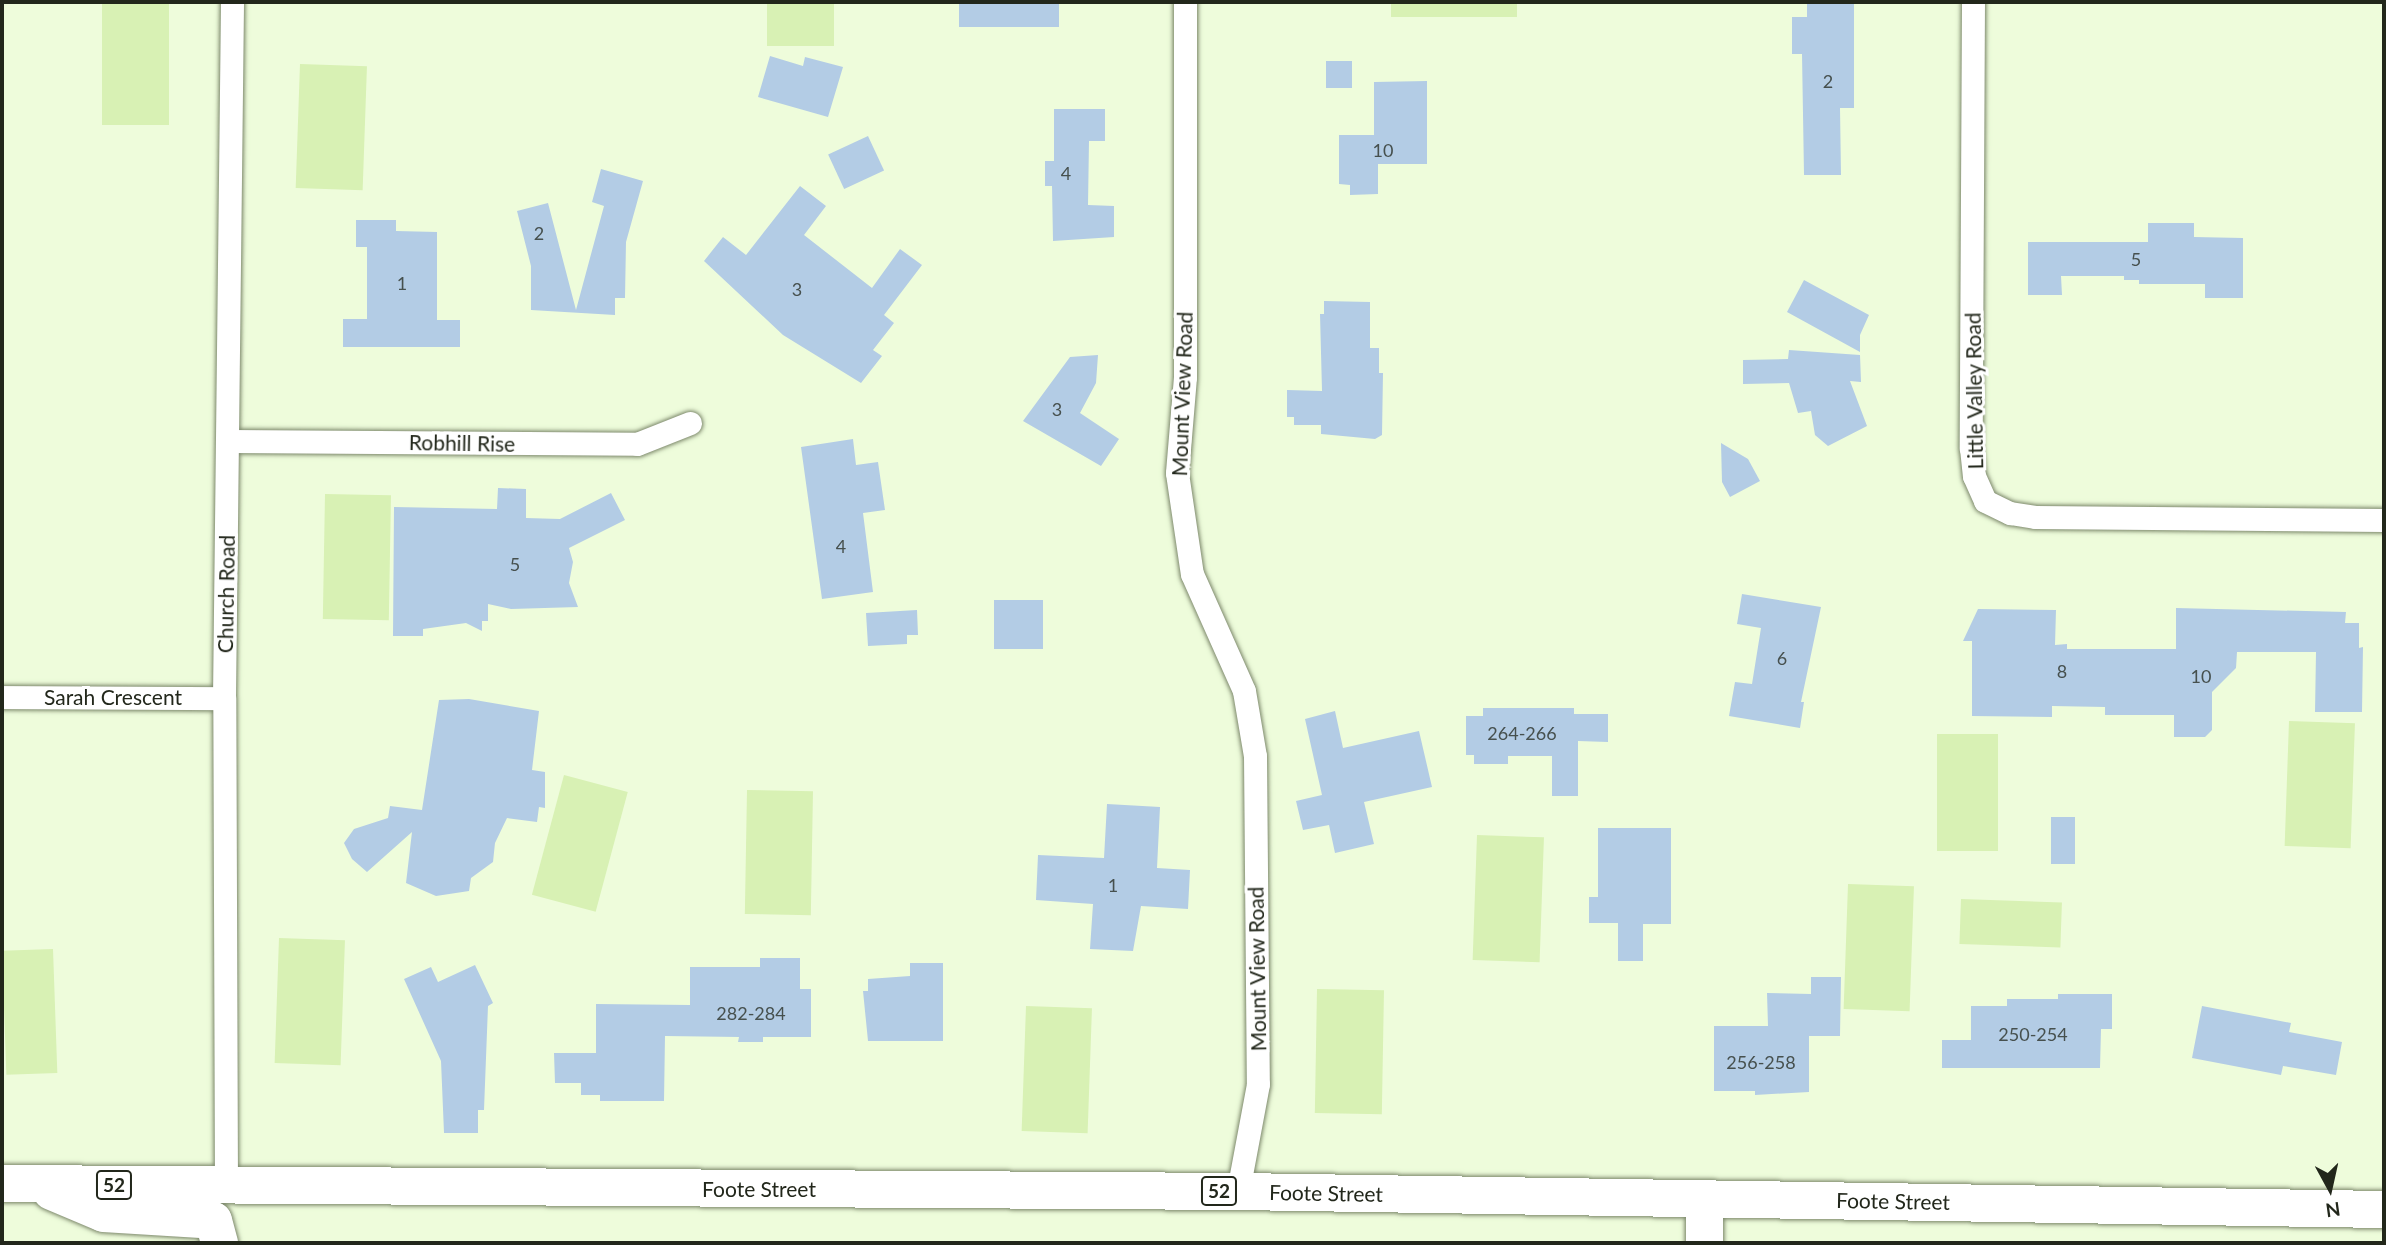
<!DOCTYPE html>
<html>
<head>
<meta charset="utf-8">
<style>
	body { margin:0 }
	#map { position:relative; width:2386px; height:1245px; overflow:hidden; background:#eefcdb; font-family:Lato,sans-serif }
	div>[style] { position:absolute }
	.green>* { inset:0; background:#d8f1b4; transform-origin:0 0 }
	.building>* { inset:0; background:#b3cce5; transform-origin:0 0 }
	.roads { filter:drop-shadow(0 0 2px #7d896c) drop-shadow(0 0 2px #7d896c) }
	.minor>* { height:23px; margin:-11.5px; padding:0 11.5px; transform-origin:11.5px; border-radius:11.5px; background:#fff }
	.primary>* { height:37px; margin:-18.5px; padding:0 18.5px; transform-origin:18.5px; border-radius:18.5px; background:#fff }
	span { translate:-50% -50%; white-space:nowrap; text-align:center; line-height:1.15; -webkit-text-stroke:6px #fff; paint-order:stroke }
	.number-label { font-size:18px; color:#46504e }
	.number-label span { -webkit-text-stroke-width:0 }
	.shield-label span { padding:2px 5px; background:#fff; border:2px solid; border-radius:5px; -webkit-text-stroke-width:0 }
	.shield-label { font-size:19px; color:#22271b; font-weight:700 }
	.street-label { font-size:21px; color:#22271b }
	.frame { position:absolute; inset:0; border:4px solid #22271b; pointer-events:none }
	.north { position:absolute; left:2295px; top:1154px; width:70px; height:70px; -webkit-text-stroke:5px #fff; paint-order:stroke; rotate:172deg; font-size:19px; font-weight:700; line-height:28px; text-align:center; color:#22271b }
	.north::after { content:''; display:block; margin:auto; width:24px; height:32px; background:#22271b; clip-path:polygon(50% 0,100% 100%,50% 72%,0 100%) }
</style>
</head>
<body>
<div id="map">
	<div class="green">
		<div style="left:102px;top:2px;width:67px;height:123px"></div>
		<div style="left:767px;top:2px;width:67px;height:44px"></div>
		<div style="left:1391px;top:2px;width:126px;height:15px"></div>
		<div style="left:300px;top:64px;width:67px;height:124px;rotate:2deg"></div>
		<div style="left:325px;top:494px;width:66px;height:125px;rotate:1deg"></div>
		<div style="left:2289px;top:721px;width:66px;height:125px;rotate:2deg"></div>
		<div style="left:1937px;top:734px;width:61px;height:117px"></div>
		<div style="left:564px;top:775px;width:66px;height:124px;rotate:15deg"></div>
		<div style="left:747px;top:790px;width:66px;height:124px;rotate:1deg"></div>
		<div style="left:1477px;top:835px;width:67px;height:125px;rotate:2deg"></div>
		<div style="left:1848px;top:884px;width:66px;height:125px;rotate:2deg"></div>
		<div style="left:1961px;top:899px;width:101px;height:45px;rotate:2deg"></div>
		<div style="left:279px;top:938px;width:66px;height:125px;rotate:2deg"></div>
		<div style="left:53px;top:949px;width:124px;height:51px;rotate:88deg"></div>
		<div style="left:1317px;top:989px;width:67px;height:124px;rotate:1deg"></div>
		<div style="left:1026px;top:1006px;width:66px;height:125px;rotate:2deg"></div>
	</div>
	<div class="building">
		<div style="left:959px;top:2px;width:100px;height:25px"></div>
		<div style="clip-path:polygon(1807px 2px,1854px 2px,1854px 108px,1840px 108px,1841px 175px,1804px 175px,1802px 54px,1792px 54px,1792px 17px,1807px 17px)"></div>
		<div style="clip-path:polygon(770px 56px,803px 66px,805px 57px,843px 67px,828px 117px,758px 97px)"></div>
		<div style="left:1326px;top:61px;width:26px;height:27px"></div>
		<div style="clip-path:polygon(1427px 81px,1427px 164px,1378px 164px,1378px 194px,1350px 195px,1350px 185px,1339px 184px,1339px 135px,1374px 135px,1374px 82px)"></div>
		<div style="clip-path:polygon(1054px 109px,1105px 109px,1105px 141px,1089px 141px,1088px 205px,1114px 206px,1114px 237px,1053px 241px,1052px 186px,1045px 186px,1045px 161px,1054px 161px)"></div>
		<div style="left:868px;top:136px;width:38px;height:44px;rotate:65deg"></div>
		<div style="clip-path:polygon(601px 169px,643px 181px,626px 242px,625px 298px,615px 298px,615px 315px,531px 310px,531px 266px,517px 211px,548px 203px,576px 310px,604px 206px,592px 202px)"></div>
		<div style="clip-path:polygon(800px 186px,826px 206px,804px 235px,872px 288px,900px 249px,922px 265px,884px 315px,894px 323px,873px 350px,882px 356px,861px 383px,783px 335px,704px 261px,723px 237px,746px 255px)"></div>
		<div style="clip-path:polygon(356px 220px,396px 220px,396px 231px,437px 232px,437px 320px,460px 320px,460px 347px,343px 347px,343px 319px,367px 319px,367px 247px,356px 247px)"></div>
		<div style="clip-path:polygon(2148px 223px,2194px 223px,2194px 237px,2243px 238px,2243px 298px,2205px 298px,2205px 284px,2139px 284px,2139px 280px,2124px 280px,2124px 276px,2061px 276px,2062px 295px,2028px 295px,2028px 242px,2148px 242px)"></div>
		<div style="clip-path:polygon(1804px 280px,1869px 315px,1860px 335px,1860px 352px,1787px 312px)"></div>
		<div style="clip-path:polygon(1324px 301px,1370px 302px,1370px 348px,1379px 348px,1379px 373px,1383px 373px,1382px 435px,1375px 439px,1321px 434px,1321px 425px,1294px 425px,1294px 417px,1287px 417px,1287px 390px,1322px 391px,1320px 314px,1324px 314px)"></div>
		<div style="clip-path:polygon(1789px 350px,1860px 355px,1861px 382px,1850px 381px,1867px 426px,1828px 446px,1815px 435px,1811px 411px,1798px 413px,1789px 383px,1743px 384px,1743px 360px,1788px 359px)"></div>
		<div style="clip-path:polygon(1098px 355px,1096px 383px,1080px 413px,1119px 439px,1101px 466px,1023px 421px,1070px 357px)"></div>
		<div style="clip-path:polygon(853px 439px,856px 465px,878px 462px,885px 510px,863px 513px,873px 592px,822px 599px,801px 447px)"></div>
		<div style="clip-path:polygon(1721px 443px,1748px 459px,1760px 481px,1730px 497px,1722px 482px)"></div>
		<div style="clip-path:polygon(498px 488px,526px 489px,526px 518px,560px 519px,611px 493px,625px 520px,569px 548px,573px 562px,569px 583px,578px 607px,511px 609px,488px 604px,488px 621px,482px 621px,482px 631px,466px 623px,423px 629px,423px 636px,393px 636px,394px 507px,497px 509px)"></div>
		<div style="clip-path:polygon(1742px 594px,1821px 607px,1801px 702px,1804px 702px,1800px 728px,1729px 716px,1735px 682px,1752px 684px,1761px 628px,1737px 624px)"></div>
		<div style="left:994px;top:600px;width:49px;height:49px"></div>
		<div style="clip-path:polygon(2176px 608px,2346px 612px,2345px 623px,2359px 623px,2359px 648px,2363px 647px,2362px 712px,2315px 712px,2316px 652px,2237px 652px,2236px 668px,2212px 692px,2212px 730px,2205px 737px,2174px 737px,2174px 715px,2105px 715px,2105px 707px,2052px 706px,2052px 717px,1972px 716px,1972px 641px,1963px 641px,1978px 609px,2056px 610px,2055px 645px,2067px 644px,2067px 649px,2176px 649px)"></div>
		<div style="clip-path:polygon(917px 610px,918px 635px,907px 635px,907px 644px,868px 646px,866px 613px)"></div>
		<div style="clip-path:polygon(469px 699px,539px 711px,532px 770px,545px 772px,545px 808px,539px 807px,537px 822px,507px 818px,495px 843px,493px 862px,471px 878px,469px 891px,436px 896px,406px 883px,412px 832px,367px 872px,352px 859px,344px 843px,354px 829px,388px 818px,390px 806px,422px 810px,439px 700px)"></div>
		<div style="clip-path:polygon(1483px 708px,1574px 708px,1574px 714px,1608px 714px,1608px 742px,1578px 741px,1578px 796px,1552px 796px,1552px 756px,1508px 756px,1508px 764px,1474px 764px,1474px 755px,1466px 755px,1466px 716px,1483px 716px)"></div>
		<div style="clip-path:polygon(1335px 711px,1343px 748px,1419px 731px,1432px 787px,1364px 802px,1374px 844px,1335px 853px,1329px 825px,1303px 830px,1296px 801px,1322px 795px,1305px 719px)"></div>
		<div style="clip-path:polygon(1107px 804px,1160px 807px,1157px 868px,1190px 870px,1188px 909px,1141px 906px,1133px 951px,1090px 949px,1093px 904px,1036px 900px,1038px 855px,1104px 858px)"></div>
		<div style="left:2051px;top:817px;width:24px;height:47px"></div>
		<div style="clip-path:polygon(1598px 828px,1671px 828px,1671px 924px,1643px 924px,1643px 961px,1618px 961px,1618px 923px,1589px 923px,1589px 897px,1598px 897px)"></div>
		<div style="clip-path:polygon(760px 958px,800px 958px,800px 989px,811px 989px,811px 1037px,763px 1037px,763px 1042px,738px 1042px,739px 1037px,665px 1036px,664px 1101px,600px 1101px,600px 1095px,581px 1095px,581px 1083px,555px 1083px,554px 1053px,596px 1053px,596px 1004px,690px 1005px,690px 967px,760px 967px)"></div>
		<div style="clip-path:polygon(910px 963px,943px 963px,943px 1041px,868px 1041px,863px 991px,868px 991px,868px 979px,910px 976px)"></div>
		<div style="clip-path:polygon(475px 965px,493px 1003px,488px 1006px,484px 1110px,478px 1110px,478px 1133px,444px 1133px,441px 1061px,404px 979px,431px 967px,438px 982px)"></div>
		<div style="clip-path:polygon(1811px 977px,1841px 977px,1840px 1036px,1809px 1036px,1809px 1092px,1755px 1095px,1755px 1091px,1714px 1091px,1714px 1026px,1768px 1026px,1767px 993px,1811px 994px)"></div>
		<div style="clip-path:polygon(2058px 994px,2112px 994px,2112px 1029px,2101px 1029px,2100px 1068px,1942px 1068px,1942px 1040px,1971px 1040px,1971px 1006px,2007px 1006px,2007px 999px,2058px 999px)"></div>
		<div style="clip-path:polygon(2202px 1006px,2291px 1023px,2289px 1032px,2342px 1042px,2336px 1075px,2283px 1066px,2281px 1075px,2192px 1058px)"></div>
	</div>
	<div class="roads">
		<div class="minor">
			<div style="left:1185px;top:2px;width:375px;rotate:90deg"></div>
			<div style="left:1185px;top:377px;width:96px;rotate:94.8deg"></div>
			<div style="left:1177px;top:473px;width:102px;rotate:81.6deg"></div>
			<div style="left:1192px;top:574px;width:128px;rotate:66deg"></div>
			<div style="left:1244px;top:691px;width:66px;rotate:80.4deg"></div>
			<div style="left:1255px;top:756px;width:328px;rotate:89.5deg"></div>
			<div style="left:1258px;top:1084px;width:109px;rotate:100.6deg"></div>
			<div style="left:1973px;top:2px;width:446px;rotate:90.3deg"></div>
			<div style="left:1971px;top:448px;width:28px;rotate:84deg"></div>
			<div style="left:1974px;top:476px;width:27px;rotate:66deg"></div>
			<div style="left:1985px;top:501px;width:28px;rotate:26deg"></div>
			<div style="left:2010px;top:513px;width:25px;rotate:9deg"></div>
			<div style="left:2035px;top:517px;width:349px;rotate:0.5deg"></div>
			<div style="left:229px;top:441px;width:408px;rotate:0.4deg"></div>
			<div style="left:637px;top:444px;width:57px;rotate:-21.6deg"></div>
			<div style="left:2px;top:697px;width:222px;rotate:0.3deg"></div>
			<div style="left:226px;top:1187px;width:489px;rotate:-90.2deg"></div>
			<div style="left:224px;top:698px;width:696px;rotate:-89.34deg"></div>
		</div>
		<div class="primary">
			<div style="left:2px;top:1183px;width:1236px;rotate:0.37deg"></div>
			<div style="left:1238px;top:1191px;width:1146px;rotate:0.9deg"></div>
			<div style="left:51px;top:1191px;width:56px;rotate:22.9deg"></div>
			<div style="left:103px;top:1213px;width:110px;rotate:3.6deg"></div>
			<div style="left:213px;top:1220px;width:24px;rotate:75deg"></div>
			<div style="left:1704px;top:1198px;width:45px;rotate:90deg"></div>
		</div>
	</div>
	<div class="number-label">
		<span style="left:1828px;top:81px">2</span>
		<span style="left:1383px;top:150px">10</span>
		<span style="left:1066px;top:173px">4</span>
		<span style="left:539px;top:233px">2</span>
		<span style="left:2136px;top:259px">5</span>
		<span style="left:402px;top:283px">1</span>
		<span style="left:797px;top:289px">3</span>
		<span style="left:1057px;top:409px">3</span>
		<span style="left:841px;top:546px">4</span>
		<span style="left:515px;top:564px">5</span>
		<span style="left:1782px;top:658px">6</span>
		<span style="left:2062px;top:671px">8</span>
		<span style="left:2201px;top:676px">10</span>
		<span style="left:1522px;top:733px">264-266</span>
		<span style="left:1113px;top:885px">1</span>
		<span style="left:751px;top:1013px">282-284</span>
		<span style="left:2033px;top:1034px">250-254</span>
		<span style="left:1761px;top:1062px">256-258</span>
	</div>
	<div class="shield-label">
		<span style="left:114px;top:1185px">52</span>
		<span style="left:1219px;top:1191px">52</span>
	</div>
	<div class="street-label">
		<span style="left:1974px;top:391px;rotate:-91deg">Little Valley Road</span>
		<span style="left:1182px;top:394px;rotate:-88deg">Mount View Road</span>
		<span style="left:462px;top:443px;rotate:1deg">Robhill Rise</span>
		<span style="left:226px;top:594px;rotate:-89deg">Church Road</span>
		<span style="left:113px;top:697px">Sarah Crescent</span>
		<span style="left:1257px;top:969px;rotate:-91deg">Mount View Road</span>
		<span style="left:759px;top:1189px">Foote Street</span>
		<span style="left:1326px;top:1193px;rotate:1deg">Foote Street</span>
		<span style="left:1893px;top:1201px;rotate:1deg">Foote Street</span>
	</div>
	<div class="frame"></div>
	<div class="north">N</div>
</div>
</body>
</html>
